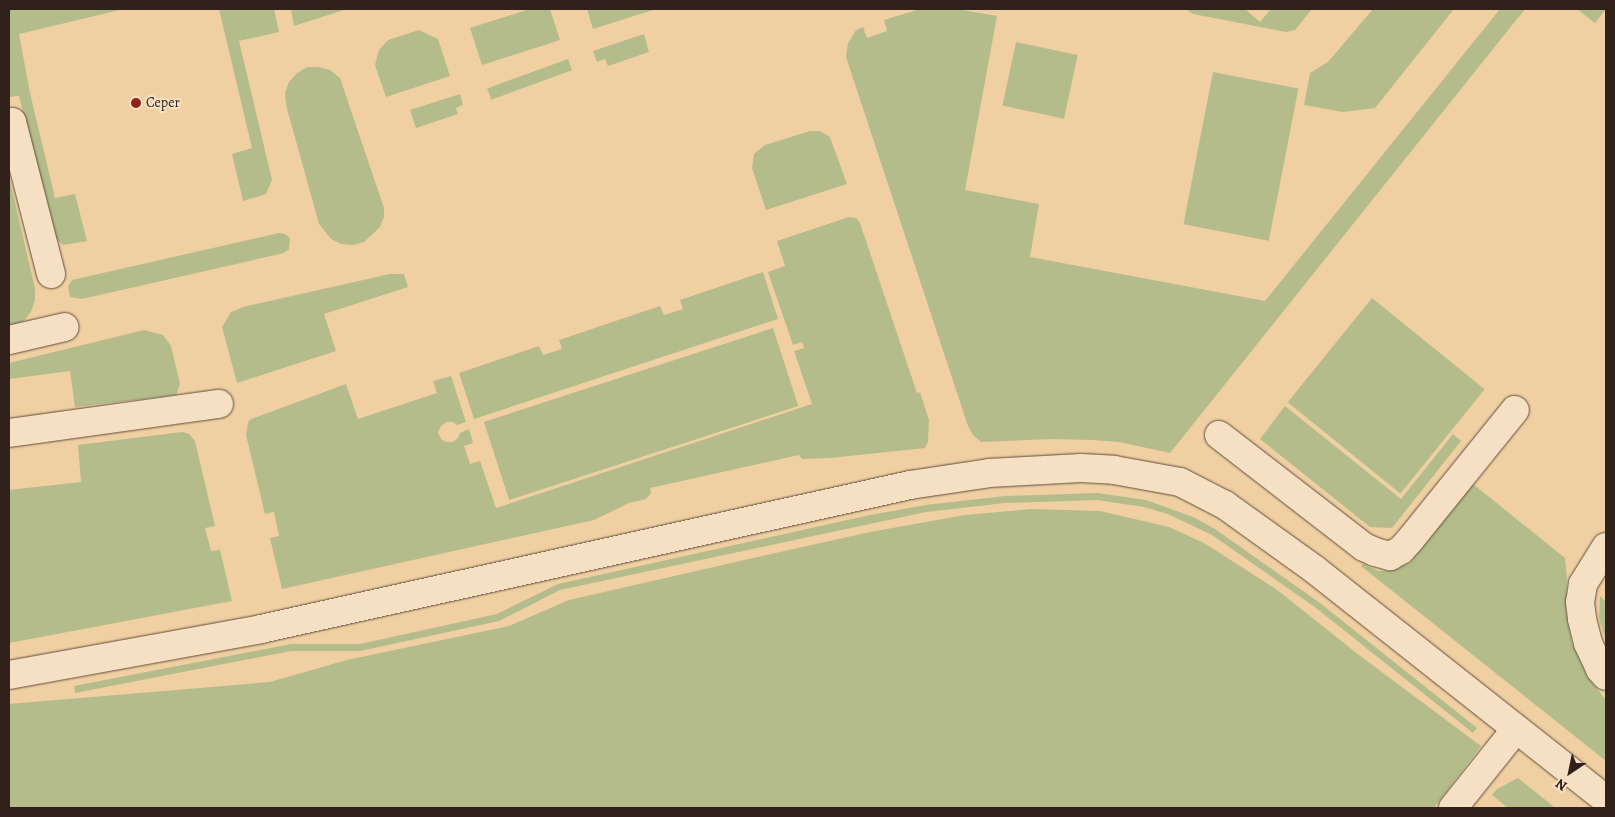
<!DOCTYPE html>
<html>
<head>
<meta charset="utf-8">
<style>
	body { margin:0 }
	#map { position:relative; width:1615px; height:817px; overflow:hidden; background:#f0d0a2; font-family:Alegreya,serif }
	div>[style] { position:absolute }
	.green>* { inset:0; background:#b3bc8a; transform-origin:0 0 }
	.roads { filter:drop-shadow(0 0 1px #604d3d) drop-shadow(0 0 1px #604d3d) }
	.minor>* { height:28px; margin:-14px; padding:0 14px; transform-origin:14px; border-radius:14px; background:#f5e0c3 }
	.dots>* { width:14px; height:14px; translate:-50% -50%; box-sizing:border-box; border:2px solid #f5e0c3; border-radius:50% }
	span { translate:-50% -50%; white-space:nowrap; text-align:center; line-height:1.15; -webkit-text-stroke:4px #f5e0c3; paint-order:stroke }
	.poi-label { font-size:14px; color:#30211b }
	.left { translate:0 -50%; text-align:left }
	.frame { position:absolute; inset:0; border:10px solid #30211b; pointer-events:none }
	.north { position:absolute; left:1545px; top:747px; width:50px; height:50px; -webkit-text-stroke:4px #f5e0c3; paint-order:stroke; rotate:214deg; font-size:14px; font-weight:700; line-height:20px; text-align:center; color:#30211b }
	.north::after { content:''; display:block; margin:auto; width:18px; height:22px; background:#30211b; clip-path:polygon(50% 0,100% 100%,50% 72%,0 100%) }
</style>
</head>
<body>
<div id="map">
	<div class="green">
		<div style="clip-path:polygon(9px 9px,124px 9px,19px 34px,30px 93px,55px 198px,75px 194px,87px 241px,63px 245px,52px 235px,19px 96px,9px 97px)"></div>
		<div style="clip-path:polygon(219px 9px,274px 9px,279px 32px,239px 41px,272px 180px,266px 194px,243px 201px,232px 154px,252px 148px)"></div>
		<div style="clip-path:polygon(291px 9px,347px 9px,294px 26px)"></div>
		<div style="clip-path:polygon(530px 9px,550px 9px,560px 40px,482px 65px,470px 28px)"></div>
		<div style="clip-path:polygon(587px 9px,656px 9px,593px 29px)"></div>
		<div style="clip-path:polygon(920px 9px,957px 9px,997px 16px,965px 190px,1039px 204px,1030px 257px,1265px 301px,1500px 9px,1525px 9px,1170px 453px,1119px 442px,1092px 440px,1051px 439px,981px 442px,973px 435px,968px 426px,846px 57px,848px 43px,856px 30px,863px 27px,867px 38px,887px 31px,884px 20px)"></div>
		<div style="clip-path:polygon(1186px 9px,1245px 9px,1260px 22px,1271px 9px,1312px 9px,1295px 30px,1286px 32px,1193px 14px)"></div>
		<div style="clip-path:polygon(1373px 9px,1454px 9px,1375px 108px,1343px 112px,1304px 105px,1310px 73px,1328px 62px)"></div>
		<div style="clip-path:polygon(1577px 9px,1606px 9px,1595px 23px)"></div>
		<div style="clip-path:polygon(419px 30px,438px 39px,450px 76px,386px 97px,375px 65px,379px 50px,388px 40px)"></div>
		<div style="clip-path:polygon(644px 34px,649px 52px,608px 66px,605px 59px,597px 62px,593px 51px)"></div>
		<div style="left:1016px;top:42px;width:63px;height:65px;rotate:12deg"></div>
		<div style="left:568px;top:59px;width:12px;height:86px;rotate:70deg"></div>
		<div style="clip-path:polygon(307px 67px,319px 67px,330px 70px,340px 78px,384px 208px,384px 217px,380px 227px,364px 242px,353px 245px,341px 244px,331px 239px,319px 224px,286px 105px,285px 93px,289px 82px,297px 73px)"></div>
		<div style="left:1213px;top:72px;width:87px;height:155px;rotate:11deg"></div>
		<div style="clip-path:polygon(460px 94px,463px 105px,456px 108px,458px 114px,416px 128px,410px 110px)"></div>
		<div style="clip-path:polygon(810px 131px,820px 131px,830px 137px,847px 184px,766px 210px,752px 168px,754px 154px,765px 145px)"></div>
		<div style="clip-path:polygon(9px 177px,35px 288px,35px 300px,31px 312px,23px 322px,9px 328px)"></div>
		<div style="clip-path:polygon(849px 217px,856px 218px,860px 223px,917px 393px,920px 392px,929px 420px,928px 442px,925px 448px,830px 458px,802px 459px,799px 455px,650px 488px,651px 493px,646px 499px,629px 503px,594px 520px,282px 589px,270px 538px,279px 536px,274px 512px,265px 514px,246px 435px,248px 422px,251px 419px,346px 384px,358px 419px,437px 393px,433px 381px,451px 376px,466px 422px,457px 425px,453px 422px,446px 422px,441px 426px,438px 432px,441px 439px,446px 442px,453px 442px,458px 438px,460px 433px,469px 429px,473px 443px,464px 446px,470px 464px,480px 461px,496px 508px,812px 404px,794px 351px,804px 348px,802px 342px,793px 345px,768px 272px,785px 266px,777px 241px)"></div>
		<div style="clip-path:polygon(279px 233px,285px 234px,290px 238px,289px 249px,284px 253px,82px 299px,70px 297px,68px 286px,72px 280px)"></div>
		<div style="clip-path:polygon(763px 272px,778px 319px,474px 419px,459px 373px,539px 346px,543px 355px,562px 349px,559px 340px,660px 306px,664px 315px,683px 309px,680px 300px)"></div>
		<div style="clip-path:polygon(390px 274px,404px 274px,408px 287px,324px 314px,336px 351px,237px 383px,222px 327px,231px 312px,243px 307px)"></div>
		<div style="left:1372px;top:298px;width:145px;height:134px;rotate:39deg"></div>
		<div style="left:773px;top:328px;width:82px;height:304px;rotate:72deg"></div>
		<div style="clip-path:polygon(144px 330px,163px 335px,171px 346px,180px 384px,176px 395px,75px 407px,70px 371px,9px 379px,9px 363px)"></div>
		<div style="clip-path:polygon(1285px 406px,1401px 499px,1453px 434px,1461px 441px,1392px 528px,1370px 527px,1260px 439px)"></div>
		<div style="clip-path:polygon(182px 432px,189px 434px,195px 441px,215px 526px,205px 528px,211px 551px,220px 550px,232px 601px,9px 643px,9px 490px,81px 482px,78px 445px)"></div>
		<div style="clip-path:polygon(1473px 484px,1565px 558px,1567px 579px,1566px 611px,1572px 643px,1588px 678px,1606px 700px,1606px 761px,1361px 566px,1363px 564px,1378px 571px,1387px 571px,1410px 563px)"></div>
		<div style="clip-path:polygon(1097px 493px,1146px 500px,1193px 517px,1215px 529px,1320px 603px,1477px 728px,1473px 733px,1316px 608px,1212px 535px,1168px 514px,1144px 507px,1097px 500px,1005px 503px,926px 512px,560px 590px,499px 621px,360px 651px,291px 651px,75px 693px,74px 686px,291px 644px,360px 644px,497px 614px,558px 584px,870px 515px,926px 505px,1005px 496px)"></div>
		<div style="clip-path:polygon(1031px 509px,1100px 511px,1169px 527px,1204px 543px,1276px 589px,1359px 655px,1481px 746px,1434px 808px,9px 808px,9px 704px,270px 682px,347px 660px,509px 626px,569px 600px,762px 556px,870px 532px,965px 515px)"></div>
		<div style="clip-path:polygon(1600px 596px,1606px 602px,1606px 641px,1599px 618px)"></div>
		<div style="clip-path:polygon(1518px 778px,1553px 806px,1552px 808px,1508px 808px,1492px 795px,1497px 789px)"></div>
	</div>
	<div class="roads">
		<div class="minor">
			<div style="left:9px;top:123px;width:3px;rotate:-18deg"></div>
			<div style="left:12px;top:122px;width:157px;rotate:75.6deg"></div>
			<div style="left:9px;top:340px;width:57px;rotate:-13.1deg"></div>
			<div style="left:9px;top:433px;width:212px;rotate:-7.9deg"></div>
			<div style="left:1219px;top:435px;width:183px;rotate:37.7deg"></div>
			<div style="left:1364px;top:547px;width:12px;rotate:24deg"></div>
			<div style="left:1375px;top:552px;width:16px;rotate:15deg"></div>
			<div style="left:1390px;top:556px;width:13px;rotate:-29deg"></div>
			<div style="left:1401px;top:550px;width:13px;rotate:-48deg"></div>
			<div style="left:1410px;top:540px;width:167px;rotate:-51.1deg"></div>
			<div style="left:1606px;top:547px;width:44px;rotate:121.9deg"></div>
			<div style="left:1583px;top:584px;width:18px;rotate:99deg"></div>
			<div style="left:1580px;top:602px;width:17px;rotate:83deg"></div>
			<div style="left:1582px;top:619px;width:25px;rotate:76deg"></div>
			<div style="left:1588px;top:643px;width:29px;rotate:65deg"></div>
			<div style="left:1600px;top:669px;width:9px;rotate:49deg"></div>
			<div style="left:9px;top:675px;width:256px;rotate:-10.3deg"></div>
			<div style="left:261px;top:629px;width:665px;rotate:-12.51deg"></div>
			<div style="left:910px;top:485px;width:80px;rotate:-8.6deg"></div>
			<div style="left:989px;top:473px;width:92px;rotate:-3.1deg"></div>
			<div style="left:1081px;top:468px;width:33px;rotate:3deg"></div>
			<div style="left:1114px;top:470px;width:67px;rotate:10.3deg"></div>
			<div style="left:1180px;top:482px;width:51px;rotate:27.1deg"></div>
			<div style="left:1225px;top:505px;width:110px;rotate:35.7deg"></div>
			<div style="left:1314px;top:569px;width:372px;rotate:38.3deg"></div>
			<div style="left:1453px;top:808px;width:101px;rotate:-51.4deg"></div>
		</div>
	</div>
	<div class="dots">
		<div style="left:136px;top:103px;background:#8f2418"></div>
	</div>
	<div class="poi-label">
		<span class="left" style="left:146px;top:103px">Ceper</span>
	</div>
	<div class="frame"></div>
	<div class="north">N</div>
</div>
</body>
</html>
